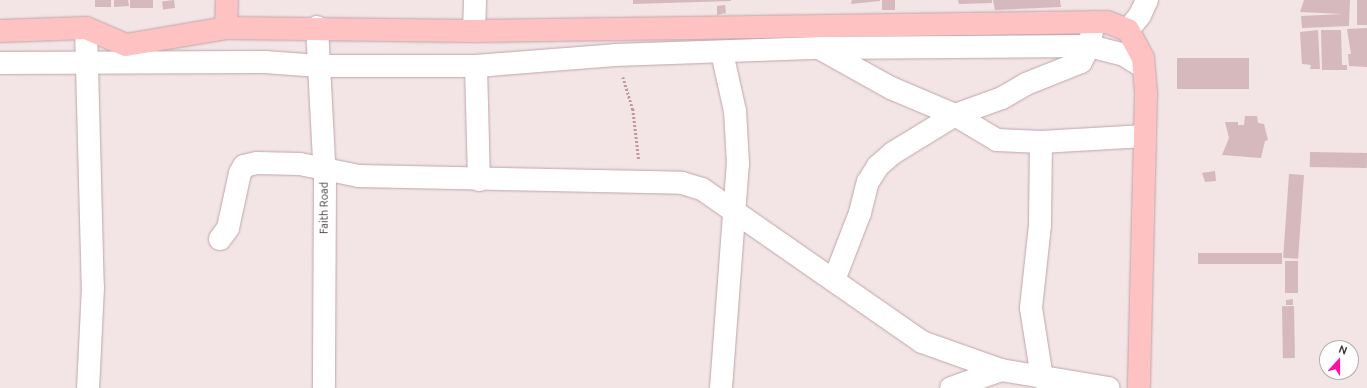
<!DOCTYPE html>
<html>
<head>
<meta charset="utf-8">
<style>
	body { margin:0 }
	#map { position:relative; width:1367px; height:388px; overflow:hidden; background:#f3e4e5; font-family:Ubuntu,sans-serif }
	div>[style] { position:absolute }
	.building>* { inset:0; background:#d5b9bd; transform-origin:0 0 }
	.path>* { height:2.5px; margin-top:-1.25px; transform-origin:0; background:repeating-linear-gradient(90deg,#c1979c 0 2px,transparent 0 4px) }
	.roads { filter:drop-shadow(0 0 1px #bfa6a9) drop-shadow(0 0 1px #bfa6a9) }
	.street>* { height:22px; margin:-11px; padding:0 11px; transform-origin:11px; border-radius:11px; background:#fff }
	.secondary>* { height:22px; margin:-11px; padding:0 11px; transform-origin:11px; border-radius:11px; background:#ffc2c3 }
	span { translate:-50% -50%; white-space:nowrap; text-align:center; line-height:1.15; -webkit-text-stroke:3.5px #fff; paint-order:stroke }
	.street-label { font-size:11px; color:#453436 }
	.north { position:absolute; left:1319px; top:340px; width:40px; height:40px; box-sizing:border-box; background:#fff; border:1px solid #b5aeaf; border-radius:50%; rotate:21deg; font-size:11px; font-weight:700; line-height:16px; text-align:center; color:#453436 }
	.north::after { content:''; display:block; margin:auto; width:14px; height:18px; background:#ff0fa3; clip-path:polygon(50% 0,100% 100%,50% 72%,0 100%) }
</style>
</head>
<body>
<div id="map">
	<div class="building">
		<div style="left:95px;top:0;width:16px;height:7px"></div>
		<div style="clip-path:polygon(114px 0,128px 0,129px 6px,114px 7px)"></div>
		<div style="left:130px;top:0;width:23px;height:8px"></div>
		<div style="left:174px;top:0;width:8px;height:12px;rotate:83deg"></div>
		<div style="clip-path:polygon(633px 0,731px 0,731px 1px,633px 4px)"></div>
		<div style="clip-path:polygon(852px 0,880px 0,880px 1px,851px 4px)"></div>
		<div style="left:882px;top:0;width:13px;height:10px"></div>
		<div style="clip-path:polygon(958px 0,992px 0,992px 3px,959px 4px)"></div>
		<div style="clip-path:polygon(993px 0,1060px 0,1061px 7px,995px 10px)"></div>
		<div style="clip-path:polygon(1304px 0,1350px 0,1349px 26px,1302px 28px,1301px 16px,1343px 14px,1300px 12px)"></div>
		<div style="left:1357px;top:0;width:10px;height:25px"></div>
		<div style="clip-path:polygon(725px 5px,726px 13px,717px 15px,717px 6px)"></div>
		<div style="clip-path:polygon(1367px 28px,1367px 67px,1349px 66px,1348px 54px,1351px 54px,1347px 29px)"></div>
		<div style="clip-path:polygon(1318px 30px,1320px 69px,1310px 69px,1311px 65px,1302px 64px,1300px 32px)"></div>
		<div style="clip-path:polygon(1321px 30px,1341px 30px,1342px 65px,1347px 65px,1347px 70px,1322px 70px)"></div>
		<div style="left:1177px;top:58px;width:72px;height:31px"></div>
		<div style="clip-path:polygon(1245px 116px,1257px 116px,1258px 123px,1264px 124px,1268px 140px,1265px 141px,1261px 158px,1222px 155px,1229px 138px,1225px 122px,1238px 122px,1238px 125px,1244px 125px)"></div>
		<div style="left:1310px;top:152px;width:57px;height:15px;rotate:1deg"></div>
		<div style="clip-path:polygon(1215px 171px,1216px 181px,1205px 182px,1202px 173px)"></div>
		<div style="left:1289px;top:174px;width:15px;height:84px;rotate:4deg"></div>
		<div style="left:1198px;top:253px;width:84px;height:11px"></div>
		<div style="left:1285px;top:261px;width:13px;height:32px"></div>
		<div style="clip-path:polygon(1293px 299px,1293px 305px,1286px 305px,1286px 300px)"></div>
		<div style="left:1294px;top:306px;width:52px;height:12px;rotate:89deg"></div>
	</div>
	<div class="path">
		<div style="left:623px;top:77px;width:34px;rotate:73deg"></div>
		<div style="left:633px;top:109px;width:52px;rotate:83.4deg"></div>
	</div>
	<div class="roads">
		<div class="street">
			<div style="left:317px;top:27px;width:152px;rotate:87deg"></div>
			<div style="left:325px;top:179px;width:209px;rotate:90.3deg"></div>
			<div style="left:86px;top:28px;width:259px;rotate:88.5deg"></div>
			<div style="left:93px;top:287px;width:101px;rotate:92.8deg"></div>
			<div style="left:1128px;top:30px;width:19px;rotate:-51deg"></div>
			<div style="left:1140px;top:15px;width:17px;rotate:-65deg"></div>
			<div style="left:474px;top:31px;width:31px;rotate:-88deg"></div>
			<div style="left:820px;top:48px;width:269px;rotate:-0.4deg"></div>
			<div style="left:1089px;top:46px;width:36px;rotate:14deg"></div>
			<div style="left:1124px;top:55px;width:22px;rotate:32deg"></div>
			<div style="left:0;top:63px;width:265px;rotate:-0.2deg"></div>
			<div style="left:265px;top:62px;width:54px;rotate:4.2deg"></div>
			<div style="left:319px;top:66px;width:157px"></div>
			<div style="left:476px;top:66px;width:139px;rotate:-4.5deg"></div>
			<div style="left:615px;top:55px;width:204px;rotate:-2deg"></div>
			<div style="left:819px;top:48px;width:82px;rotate:29.1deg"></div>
			<div style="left:891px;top:88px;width:69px;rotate:22.9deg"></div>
			<div style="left:955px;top:115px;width:49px;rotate:30.8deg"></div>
			<div style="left:997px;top:140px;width:44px;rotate:2.6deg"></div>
			<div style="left:1041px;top:142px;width:104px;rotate:-3.3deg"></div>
			<div style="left:476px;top:66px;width:114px;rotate:88.5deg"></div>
			<div style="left:1041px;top:142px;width:83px;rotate:90.7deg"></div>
			<div style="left:1040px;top:225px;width:83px;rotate:96.2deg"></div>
			<div style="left:1031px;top:308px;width:71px;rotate:81.1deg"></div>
			<div style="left:220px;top:239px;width:14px;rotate:-54deg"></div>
			<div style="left:228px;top:228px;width:56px;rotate:-77.7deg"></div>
			<div style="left:240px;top:173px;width:8px;rotate:-60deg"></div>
			<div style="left:244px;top:166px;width:13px;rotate:-13deg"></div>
			<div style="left:257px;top:163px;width:43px;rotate:1.3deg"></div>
			<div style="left:300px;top:164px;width:60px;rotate:11.5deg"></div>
			<div style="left:359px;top:176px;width:323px;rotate:1.2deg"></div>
			<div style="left:682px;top:183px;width:21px;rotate:17deg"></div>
			<div style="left:702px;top:189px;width:268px;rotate:34.8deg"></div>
			<div style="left:922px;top:342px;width:84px;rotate:19.5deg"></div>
			<div style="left:1001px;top:370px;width:109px;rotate:9.5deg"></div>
			<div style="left:834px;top:280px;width:72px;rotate:-68.8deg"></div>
			<div style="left:860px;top:213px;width:32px;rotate:-76deg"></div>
			<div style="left:868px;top:182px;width:19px;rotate:-58deg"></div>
			<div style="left:878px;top:166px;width:20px;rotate:-41deg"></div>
			<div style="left:893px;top:153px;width:73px;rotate:-31.5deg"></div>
			<div style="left:955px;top:115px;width:50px;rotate:-19.9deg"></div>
			<div style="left:1002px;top:98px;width:28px;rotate:-30deg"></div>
			<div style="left:1026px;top:84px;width:59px;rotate:-21.8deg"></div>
			<div style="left:1081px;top:62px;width:18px;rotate:-63deg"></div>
			<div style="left:1089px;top:46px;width:24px;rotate:-78deg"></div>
			<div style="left:721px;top:388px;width:225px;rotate:-85.7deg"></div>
			<div style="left:738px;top:164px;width:53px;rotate:-93.2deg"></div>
			<div style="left:735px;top:111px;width:59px;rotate:-102.6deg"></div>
			<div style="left:951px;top:388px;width:53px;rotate:-19.8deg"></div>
		</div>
		<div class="secondary">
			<div style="left:226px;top:28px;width:28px;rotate:-88deg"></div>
			<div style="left:0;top:31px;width:86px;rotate:-2deg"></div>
			<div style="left:86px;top:28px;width:43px;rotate:23deg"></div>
			<div style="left:126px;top:45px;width:101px;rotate:-9.6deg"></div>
			<div style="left:226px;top:28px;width:248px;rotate:0.7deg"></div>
			<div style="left:474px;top:31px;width:633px;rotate:-0.81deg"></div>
			<div style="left:1107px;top:22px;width:22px;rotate:21deg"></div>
			<div style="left:1128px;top:30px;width:32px;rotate:62deg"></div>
			<div style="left:1143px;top:58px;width:37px;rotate:85deg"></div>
			<div style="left:1146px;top:95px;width:293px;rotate:91.4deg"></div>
		</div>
	</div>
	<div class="street-label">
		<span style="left:324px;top:208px;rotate:-90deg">Faith Road</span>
	</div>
	<div class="north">N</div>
</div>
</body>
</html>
